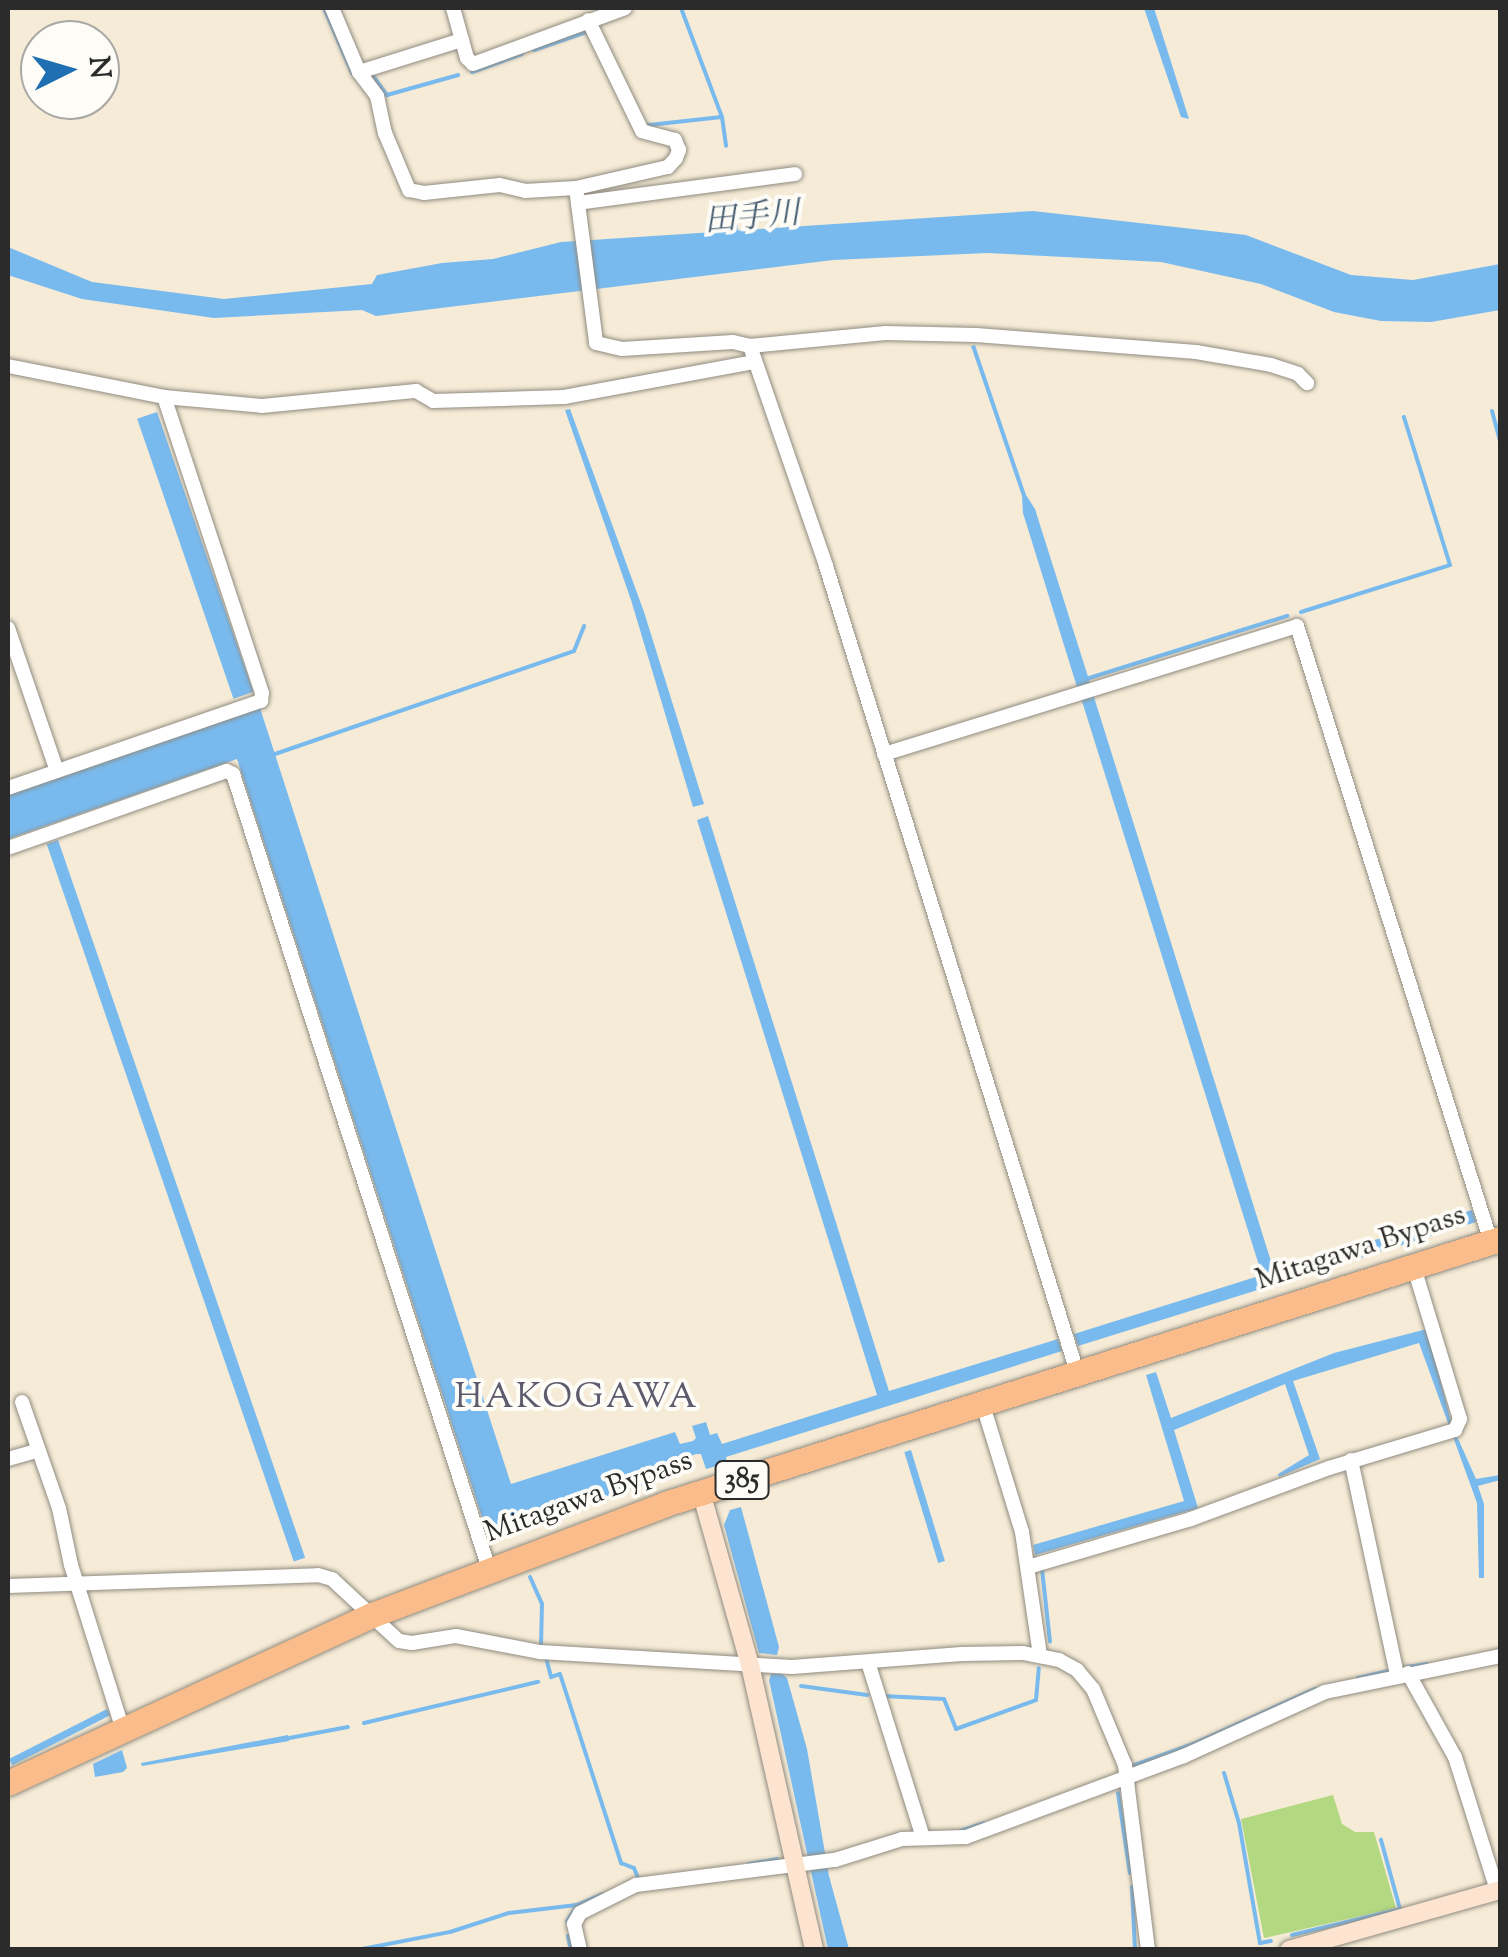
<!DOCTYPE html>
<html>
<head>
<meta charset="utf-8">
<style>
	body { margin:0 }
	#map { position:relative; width:1508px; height:1957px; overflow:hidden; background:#f5ebd6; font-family:"Sorts Mill Goudy","Noto Serif JP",serif }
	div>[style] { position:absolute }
	.green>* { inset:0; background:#b2d881 }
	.water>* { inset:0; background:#79baee; transform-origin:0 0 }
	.stream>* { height:4px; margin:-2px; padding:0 2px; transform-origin:2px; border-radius:2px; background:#79baee }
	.roads { filter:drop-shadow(0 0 2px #908b80) drop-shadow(0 0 2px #908b80) }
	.street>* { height:14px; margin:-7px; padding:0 7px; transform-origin:7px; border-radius:7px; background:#fff }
	.secondary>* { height:18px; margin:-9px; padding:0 9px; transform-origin:9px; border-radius:9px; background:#fde4d0 }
	.highway>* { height:25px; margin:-12.5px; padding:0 12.5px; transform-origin:12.5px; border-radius:12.5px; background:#f9bc8a }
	span { translate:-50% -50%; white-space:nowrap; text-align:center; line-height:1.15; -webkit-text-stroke:8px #fdfcf7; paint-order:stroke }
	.shield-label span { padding:2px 8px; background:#fdfcf7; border:2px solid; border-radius:8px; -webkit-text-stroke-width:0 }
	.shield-label { font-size:28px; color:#2b2b2b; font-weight:700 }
	.street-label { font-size:30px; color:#2b2b2b }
	.water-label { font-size:32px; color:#465d6f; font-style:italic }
	.quarter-label { font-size:35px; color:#5d5b6d; letter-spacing:2.5px }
	.frame { position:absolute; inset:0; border:10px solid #2b2b2b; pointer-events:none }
	.north { position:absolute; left:20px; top:20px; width:100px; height:100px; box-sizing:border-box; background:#fdfcf7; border:2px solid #a9a8a5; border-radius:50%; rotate:85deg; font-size:28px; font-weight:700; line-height:40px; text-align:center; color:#2b2b2b }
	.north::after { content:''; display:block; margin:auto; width:35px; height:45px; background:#1f6fb2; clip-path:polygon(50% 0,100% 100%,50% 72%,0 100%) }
</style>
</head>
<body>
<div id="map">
	<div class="green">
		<div style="clip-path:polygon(1333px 1795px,1342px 1824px,1355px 1832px,1374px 1832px,1396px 1908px,1264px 1938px,1241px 1819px)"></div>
	</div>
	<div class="water">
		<div style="clip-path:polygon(1144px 8px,1154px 8px,1189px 119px,1181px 117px)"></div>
		<div style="clip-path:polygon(1033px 211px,1246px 235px,1351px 275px,1413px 280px,1500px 264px,1500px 310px,1431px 322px,1381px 321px,1334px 312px,1261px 284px,1161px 262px,987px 253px,833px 260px,376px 316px,362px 310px,214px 318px,82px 299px,8px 275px,8px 247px,92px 282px,224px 299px,372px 284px,377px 275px,442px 263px,493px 259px,561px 242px)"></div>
		<div style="clip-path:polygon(975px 345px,1026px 495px,1035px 509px,1090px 683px,1077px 687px,1023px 513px,1022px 496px,971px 346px)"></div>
		<div style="clip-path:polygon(570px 409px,644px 612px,704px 804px,693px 807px,631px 600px,565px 410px)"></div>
		<div style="left:157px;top:412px;width:296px;height:21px;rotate:71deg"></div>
		<div style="clip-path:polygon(1093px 694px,1274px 1271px,1472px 1210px,1476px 1222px,1078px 1346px,1074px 1334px,1262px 1275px,1081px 698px)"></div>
		<div style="clip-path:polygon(260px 708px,511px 1484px,675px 1432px,680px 1444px,693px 1441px,696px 1438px,692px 1426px,706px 1422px,710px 1435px,717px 1433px,722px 1444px,877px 1395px,697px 820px,708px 816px,889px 1391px,1058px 1339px,1062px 1351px,726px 1457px,727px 1463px,706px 1469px,701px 1454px,696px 1454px,684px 1459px,687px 1472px,487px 1533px,237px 759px,8px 839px,8px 795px)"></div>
		<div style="left:58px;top:840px;width:759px;height:12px;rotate:71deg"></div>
		<div style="clip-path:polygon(1427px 1329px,1452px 1425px,1476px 1479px,1500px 1475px,1500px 1480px,1478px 1486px,1484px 1504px,1484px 1578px,1479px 1578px,1477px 1503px,1419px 1343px,1293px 1381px,1320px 1459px,1279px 1477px,1278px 1474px,1309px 1455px,1285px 1384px,1174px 1430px,1198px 1508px,1035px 1555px,1033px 1545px,1184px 1501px,1146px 1375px,1156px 1372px,1171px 1418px,1334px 1353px)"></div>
		<div style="left:911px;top:1450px;width:116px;height:7px;rotate:73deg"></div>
		<div style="clip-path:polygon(741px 1507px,779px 1647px,777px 1655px,759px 1653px,724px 1525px,730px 1510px)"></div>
		<div style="clip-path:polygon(781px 1673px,787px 1678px,807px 1749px,829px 1876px,849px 1949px,828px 1949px,769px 1680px,771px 1674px)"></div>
		<div style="left:107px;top:1709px;width:7px;height:110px;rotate:63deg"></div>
		<div style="clip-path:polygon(288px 1735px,289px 1741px,142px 1766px,141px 1763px)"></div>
		<div style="clip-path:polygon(122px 1750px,127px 1768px,123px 1772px,95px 1777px,93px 1764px)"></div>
	</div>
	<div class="stream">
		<div style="left:324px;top:8px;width:71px;rotate:66.7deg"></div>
		<div style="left:681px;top:8px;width:116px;rotate:69.4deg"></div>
		<div style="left:722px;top:117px;width:29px;rotate:82deg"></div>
		<div style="left:534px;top:50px;width:56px;rotate:-18.8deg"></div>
		<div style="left:472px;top:72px;width:53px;rotate:-19.8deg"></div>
		<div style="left:373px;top:76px;width:24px;rotate:54deg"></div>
		<div style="left:387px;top:95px;width:74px;rotate:-15.7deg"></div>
		<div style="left:649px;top:125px;width:73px;rotate:-6.3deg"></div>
		<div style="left:733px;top:206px;width:24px;rotate:83deg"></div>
		<div style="left:1492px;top:411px;width:31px;rotate:75deg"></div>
		<div style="left:1301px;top:612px;width:156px;rotate:-17.5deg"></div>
		<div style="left:1450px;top:565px;width:155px;rotate:-107.3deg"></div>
		<div style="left:1086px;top:679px;width:211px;rotate:-17.4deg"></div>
		<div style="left:275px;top:754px;width:316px;rotate:-19deg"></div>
		<div style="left:574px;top:651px;width:27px;rotate:-68deg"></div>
		<div style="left:1042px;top:1569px;width:73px;rotate:83.7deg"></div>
		<div style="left:530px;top:1577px;width:30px;rotate:66deg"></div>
		<div style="left:542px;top:1604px;width:41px;rotate:91.4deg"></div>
		<div style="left:546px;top:1658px;width:20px;rotate:75deg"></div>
		<div style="left:551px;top:1677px;width:9px;rotate:-18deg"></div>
		<div style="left:560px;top:1674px;width:199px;rotate:72.1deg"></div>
		<div style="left:621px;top:1863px;width:14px;rotate:21deg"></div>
		<div style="left:634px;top:1868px;width:11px;rotate:68deg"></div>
		<div style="left:1407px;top:1667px;width:20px;rotate:-9deg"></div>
		<div style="left:1358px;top:1678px;width:36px;rotate:-13deg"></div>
		<div style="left:801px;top:1686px;width:67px;rotate:7.8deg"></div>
		<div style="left:883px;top:1696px;width:61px;rotate:2.8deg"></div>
		<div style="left:944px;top:1699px;width:32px;rotate:68deg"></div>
		<div style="left:956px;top:1729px;width:85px;rotate:-19.9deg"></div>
		<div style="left:1036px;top:1700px;width:32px;rotate:-85deg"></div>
		<div style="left:364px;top:1723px;width:179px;rotate:-13.3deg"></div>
		<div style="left:284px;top:1739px;width:65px;rotate:-10.6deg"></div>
		<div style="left:1132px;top:1766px;width:65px;rotate:-19.8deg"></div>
		<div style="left:1193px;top:1744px;width:134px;rotate:-24.3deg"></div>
		<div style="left:1224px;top:1773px;width:52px;rotate:73.3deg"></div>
		<div style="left:1239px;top:1823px;width:122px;rotate:80.1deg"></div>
		<div style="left:1260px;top:1943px;width:11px;rotate:-10deg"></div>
		<div style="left:1118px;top:1793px;width:81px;rotate:81.5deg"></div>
		<div style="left:960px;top:1831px;width:25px;rotate:-18deg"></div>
		<div style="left:749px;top:1864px;width:29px;rotate:-10deg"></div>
		<div style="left:1132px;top:1887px;width:63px;rotate:87.3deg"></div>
		<div style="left:567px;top:1921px;width:14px;rotate:-56deg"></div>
		<div style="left:1292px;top:1935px;width:111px;rotate:-13.5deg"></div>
		<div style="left:1400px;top:1909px;width:72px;rotate:-105.4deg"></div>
		<div style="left:568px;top:1936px;width:14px;rotate:78deg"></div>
		<div style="left:357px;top:1950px;width:95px;rotate:-11deg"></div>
		<div style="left:450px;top:1932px;width:62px;rotate:-17.9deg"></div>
		<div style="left:509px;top:1913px;width:68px;rotate:-6.7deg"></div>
		<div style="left:577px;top:1905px;width:28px;rotate:-23deg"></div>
	</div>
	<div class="roads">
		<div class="street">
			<div style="left:332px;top:8px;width:69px;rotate:67.1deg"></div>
			<div style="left:359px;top:72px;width:30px;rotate:53deg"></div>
			<div style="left:377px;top:96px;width:38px;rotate:78deg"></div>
			<div style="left:385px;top:133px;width:62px;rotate:67.2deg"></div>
			<div style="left:409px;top:190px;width:15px;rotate:11deg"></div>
			<div style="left:424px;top:193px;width:76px;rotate:-6deg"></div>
			<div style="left:500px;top:185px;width:26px;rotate:13deg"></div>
			<div style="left:525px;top:191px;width:51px;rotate:-3.4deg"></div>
			<div style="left:576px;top:188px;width:94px;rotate:-12.9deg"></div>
			<div style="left:668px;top:167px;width:12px;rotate:-48deg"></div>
			<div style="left:676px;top:158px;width:9px;rotate:-69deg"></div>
			<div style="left:679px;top:150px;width:11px;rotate:-112deg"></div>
			<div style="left:675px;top:140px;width:34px;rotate:-165deg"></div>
			<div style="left:642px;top:131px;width:123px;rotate:-115.9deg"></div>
			<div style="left:453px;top:8px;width:52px;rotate:74.4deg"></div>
			<div style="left:467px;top:58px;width:8px;rotate:45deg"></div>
			<div style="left:473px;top:64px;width:162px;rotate:-20.2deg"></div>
			<div style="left:359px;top:72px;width:108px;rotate:-17.3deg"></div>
			<div style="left:576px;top:188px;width:156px;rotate:82.6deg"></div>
			<div style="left:596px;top:343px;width:27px;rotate:13deg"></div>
			<div style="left:622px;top:349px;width:111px;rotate:-3.6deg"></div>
			<div style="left:733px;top:342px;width:17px;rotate:13deg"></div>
			<div style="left:750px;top:346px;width:233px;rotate:70.9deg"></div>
			<div style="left:826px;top:566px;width:844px;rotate:72.7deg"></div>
			<div style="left:578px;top:203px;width:219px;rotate:-7.6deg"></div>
			<div style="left:750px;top:346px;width:136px;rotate:-5.5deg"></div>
			<div style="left:885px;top:333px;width:91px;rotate:1.3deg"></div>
			<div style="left:976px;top:335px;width:221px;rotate:4.4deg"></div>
			<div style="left:1196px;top:352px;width:76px;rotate:9.8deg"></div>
			<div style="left:1271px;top:365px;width:28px;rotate:18deg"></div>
			<div style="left:1298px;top:374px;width:13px;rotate:45deg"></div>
			<div style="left:8px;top:366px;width:159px;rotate:11.2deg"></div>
			<div style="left:164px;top:397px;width:98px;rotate:5.2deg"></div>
			<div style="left:262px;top:406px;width:155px;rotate:-5.6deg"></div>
			<div style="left:416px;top:391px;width:20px;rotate:30deg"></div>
			<div style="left:433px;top:401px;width:131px;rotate:-1.7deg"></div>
			<div style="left:564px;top:397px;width:194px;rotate:-10.4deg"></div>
			<div style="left:8px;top:628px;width:151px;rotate:71.1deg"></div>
			<div style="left:884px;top:754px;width:432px;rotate:-17.2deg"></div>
			<div style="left:1297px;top:626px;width:646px;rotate:72.52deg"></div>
			<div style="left:8px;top:788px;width:268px;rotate:-19deg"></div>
			<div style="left:261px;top:701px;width:8px;rotate:-83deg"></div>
			<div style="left:262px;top:693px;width:312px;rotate:-108.3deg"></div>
			<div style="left:8px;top:848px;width:232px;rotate:-19.4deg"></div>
			<div style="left:227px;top:771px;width:7px;rotate:27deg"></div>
			<div style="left:233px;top:774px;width:835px;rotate:72.15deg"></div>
			<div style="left:22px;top:1402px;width:112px;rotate:70.8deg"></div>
			<div style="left:59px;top:1508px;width:58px;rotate:78.1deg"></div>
			<div style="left:71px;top:1565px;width:170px;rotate:72.5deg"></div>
			<div style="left:982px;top:1402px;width:136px;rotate:72.9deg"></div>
			<div style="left:1022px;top:1532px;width:124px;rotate:81.7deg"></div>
			<div style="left:8px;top:1459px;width:32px;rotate:-16deg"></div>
			<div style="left:1351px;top:1460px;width:220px;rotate:77.9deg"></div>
			<div style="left:1028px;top:1567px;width:170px;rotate:-16.4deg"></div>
			<div style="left:1191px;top:1519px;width:147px;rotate:-20.3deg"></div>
			<div style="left:1329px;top:1468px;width:132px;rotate:-16.8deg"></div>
			<div style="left:1455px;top:1430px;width:12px;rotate:-66deg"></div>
			<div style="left:1460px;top:1419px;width:158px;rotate:-106.9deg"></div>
			<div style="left:8px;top:1586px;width:310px;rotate:-2deg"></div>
			<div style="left:318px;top:1575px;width:15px;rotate:16deg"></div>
			<div style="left:332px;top:1579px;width:91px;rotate:42.8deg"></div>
			<div style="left:399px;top:1641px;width:13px;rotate:9deg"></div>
			<div style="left:412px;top:1643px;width:45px;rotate:-9deg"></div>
			<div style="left:456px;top:1636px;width:86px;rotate:10.8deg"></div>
			<div style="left:540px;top:1652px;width:252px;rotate:3.4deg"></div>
			<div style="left:792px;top:1667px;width:170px;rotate:-4.4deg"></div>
			<div style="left:962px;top:1654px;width:61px;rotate:-0.9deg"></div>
			<div style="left:1023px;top:1653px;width:37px;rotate:11deg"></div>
			<div style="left:1059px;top:1660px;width:21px;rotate:29deg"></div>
			<div style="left:1077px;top:1670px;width:25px;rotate:50deg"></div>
			<div style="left:1093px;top:1689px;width:82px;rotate:67.2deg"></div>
			<div style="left:1125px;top:1765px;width:186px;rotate:82.9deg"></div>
			<div style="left:868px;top:1662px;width:183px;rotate:72.6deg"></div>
			<div style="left:1408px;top:1673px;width:96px;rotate:60.8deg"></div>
			<div style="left:1455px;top:1757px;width:139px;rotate:72.5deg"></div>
			<div style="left:580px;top:1950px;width:27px;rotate:-103deg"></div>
			<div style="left:574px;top:1924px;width:13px;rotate:-61deg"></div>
			<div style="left:580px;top:1913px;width:63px;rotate:-26.6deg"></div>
			<div style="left:636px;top:1885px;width:201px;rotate:-7.2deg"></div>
			<div style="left:835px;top:1860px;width:70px;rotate:-17.4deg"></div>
			<div style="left:902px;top:1839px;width:64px;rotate:-1.8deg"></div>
			<div style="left:966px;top:1837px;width:233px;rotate:-20.4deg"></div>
			<div style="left:1184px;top:1756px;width:155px;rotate:-24.4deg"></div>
			<div style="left:1325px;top:1692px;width:179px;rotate:-11.6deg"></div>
		</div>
		<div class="secondary">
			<div style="left:701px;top:1492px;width:180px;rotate:74.2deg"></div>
			<div style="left:750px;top:1665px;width:292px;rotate:77.3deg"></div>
			<div style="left:1289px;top:1950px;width:219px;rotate:-15.9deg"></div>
		</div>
		<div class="highway">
			<div style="left:8px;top:1783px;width:401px;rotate:-24.8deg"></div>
			<div style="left:372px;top:1615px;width:313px;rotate:-20.7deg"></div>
			<div style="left:665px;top:1504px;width:876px;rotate:-17.61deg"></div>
		</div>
	</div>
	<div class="shield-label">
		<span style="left:742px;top:1480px">385</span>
	</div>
	<div class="street-label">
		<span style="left:1361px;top:1249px;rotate:-18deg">Mitagawa Bypass</span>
		<span style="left:589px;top:1498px;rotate:-20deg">Mitagawa Bypass</span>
	</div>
	<div class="water-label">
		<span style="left:752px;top:219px;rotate:-5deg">田手川</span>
	</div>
	<div class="quarter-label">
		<span style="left:577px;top:1399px">HAKOGAWA</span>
	</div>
	<div class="frame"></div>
	<div class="north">N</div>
</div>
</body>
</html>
